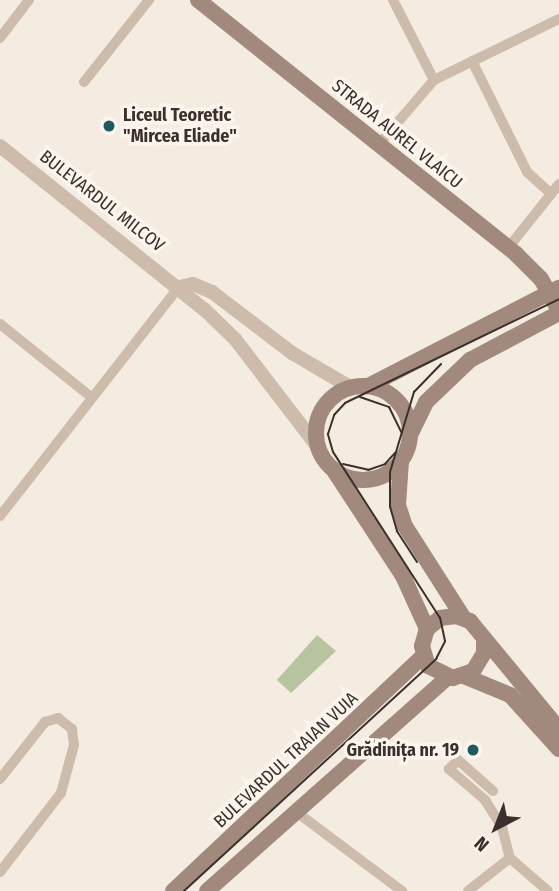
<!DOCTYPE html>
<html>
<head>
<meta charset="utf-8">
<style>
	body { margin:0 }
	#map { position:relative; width:559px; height:891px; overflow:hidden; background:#f4ebe1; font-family:"Fira Sans Condensed",sans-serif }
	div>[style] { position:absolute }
	.green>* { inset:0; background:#b8c4a0 }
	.minor>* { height:10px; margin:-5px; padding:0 5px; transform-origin:5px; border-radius:5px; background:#cdbbac }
	.tertiary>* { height:14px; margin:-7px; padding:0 7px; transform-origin:7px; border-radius:7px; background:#cdbbac }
	.secondary>* { height:16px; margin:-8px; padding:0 8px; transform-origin:8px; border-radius:8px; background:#a18a7d }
	.secondary>.ring { margin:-8px; padding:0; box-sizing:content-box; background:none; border:16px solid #a18a7d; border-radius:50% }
	.tram>* { height:2px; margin:-1px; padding:0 1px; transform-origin:1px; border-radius:1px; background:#3b302b }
	.dots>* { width:19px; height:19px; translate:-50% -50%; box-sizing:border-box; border:4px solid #fbf5ee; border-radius:50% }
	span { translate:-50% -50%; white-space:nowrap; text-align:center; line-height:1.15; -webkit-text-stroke:7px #fbf5ee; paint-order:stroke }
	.poi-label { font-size:18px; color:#3b302b; font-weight:700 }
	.left { translate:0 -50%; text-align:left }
	.right { translate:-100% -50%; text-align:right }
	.street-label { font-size:18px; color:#3b302b }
	.north { position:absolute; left:461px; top:793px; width:70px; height:70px; -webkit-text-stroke:5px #fbf5ee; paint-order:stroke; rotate:222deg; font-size:19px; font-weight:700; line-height:28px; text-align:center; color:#3b302b }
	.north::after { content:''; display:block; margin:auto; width:24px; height:32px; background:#3b302b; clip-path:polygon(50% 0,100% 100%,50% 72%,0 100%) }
</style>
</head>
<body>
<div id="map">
	<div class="green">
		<div style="clip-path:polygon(317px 635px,336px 651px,291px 693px,277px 680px)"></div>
	</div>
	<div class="minor">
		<div style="left:393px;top:0;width:90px;rotate:62.9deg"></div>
		<div style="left:0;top:38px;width:48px;rotate:-52.7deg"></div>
		<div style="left:472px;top:61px;width:124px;rotate:63.6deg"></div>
		<div style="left:527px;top:172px;width:31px;rotate:42deg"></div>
		<div style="left:84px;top:82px;width:105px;rotate:-51.6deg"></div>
		<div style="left:379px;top:144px;width:84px;rotate:-49.3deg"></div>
		<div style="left:434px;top:80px;width:139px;rotate:-26deg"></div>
		<div style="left:508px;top:248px;width:82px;rotate:-51.4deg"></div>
		<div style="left:0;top:324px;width:117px;rotate:38.7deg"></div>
		<div style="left:0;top:516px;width:291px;rotate:-52deg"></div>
		<div style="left:0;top:779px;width:73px;rotate:-51.7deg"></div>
		<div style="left:45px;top:722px;width:14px;rotate:-17deg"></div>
		<div style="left:58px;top:718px;width:18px;rotate:38deg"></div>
		<div style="left:72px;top:729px;width:16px;rotate:83deg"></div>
		<div style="left:74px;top:745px;width:50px;rotate:105.2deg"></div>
		<div style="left:61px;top:793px;width:100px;rotate:127.7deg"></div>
		<div style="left:493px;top:791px;width:47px;rotate:-138.5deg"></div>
		<div style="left:458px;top:760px;width:13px;rotate:135deg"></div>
		<div style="left:449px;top:769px;width:48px;rotate:40.7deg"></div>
		<div style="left:485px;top:800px;width:32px;rotate:58deg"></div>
		<div style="left:502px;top:827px;width:32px;rotate:76deg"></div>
		<div style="left:510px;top:858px;width:50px;rotate:41deg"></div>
		<div style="left:295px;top:811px;width:134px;rotate:36.8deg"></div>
		<div style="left:468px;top:891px;width:53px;rotate:-38.2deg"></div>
	</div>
	<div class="tertiary">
		<div style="left:0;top:146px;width:263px;rotate:38.7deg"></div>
		<div style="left:205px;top:310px;width:42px;rotate:44deg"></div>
		<div style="left:235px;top:339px;width:136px;rotate:52.5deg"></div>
		<div style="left:179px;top:287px;width:14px;rotate:-12deg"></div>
		<div style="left:193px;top:284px;width:21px;rotate:23deg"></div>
		<div style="left:212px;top:292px;width:101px;rotate:37.3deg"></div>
		<div style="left:292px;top:353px;width:67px;rotate:30.4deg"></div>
	</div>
	<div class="secondary">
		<div style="left:198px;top:0;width:407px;rotate:38.6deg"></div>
		<div style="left:516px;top:254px;width:35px;rotate:45deg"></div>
		<div style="left:541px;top:279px;width:36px;rotate:60deg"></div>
		<div style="left:368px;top:386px;width:215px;rotate:-27.2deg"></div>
		<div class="ring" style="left:316px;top:386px;width:78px;height:78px"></div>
		<div style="left:411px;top:433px;width:34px;rotate:-64deg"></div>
		<div style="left:426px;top:402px;width:61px;rotate:-43.7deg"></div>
		<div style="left:470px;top:360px;width:101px;rotate:-27.8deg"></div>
		<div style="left:401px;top:461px;width:44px;rotate:93.9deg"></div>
		<div style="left:398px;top:505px;width:22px;rotate:72deg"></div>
		<div style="left:405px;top:526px;width:108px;rotate:57.5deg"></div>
		<div style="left:335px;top:472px;width:124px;rotate:56.8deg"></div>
		<div style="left:403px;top:576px;width:58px;rotate:65.6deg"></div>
		<div style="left:484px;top:643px;width:10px;rotate:90deg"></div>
		<div style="left:484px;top:653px;width:21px;rotate:121deg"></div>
		<div style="left:473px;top:671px;width:21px;rotate:161deg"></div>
		<div style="left:453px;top:678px;width:28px;rotate:-154deg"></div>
		<div style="left:428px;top:666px;width:21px;rotate:-107deg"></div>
		<div style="left:422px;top:646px;width:18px;rotate:-74deg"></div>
		<div style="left:427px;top:629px;width:17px;rotate:-40deg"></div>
		<div style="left:440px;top:618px;width:16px;rotate:-7deg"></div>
		<div style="left:456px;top:616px;width:15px;rotate:20deg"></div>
		<div style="left:470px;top:621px;width:140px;rotate:50.5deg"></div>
		<div style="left:464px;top:676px;width:50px;rotate:22.4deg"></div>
		<div style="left:510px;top:695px;width:73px;rotate:47.8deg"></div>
		<div style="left:173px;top:891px;width:343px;rotate:-43.2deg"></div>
		<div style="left:207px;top:891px;width:321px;rotate:-41.6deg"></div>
	</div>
	<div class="tram">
		<div style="left:360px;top:397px;width:31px;rotate:19deg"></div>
		<div style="left:389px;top:407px;width:28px;rotate:64deg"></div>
		<div style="left:343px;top:464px;width:26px;rotate:13deg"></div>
		<div style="left:368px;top:470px;width:18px;rotate:-19deg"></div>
		<div style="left:385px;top:464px;width:15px;rotate:-48deg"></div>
		<div style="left:417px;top:562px;width:37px;rotate:-123deg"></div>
		<div style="left:397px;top:531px;width:25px;rotate:-106deg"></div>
		<div style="left:390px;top:507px;width:35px;rotate:-90deg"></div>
		<div style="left:390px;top:472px;width:84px;rotate:-73.3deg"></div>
		<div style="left:414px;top:392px;width:39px;rotate:-46deg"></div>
		<div style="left:184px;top:891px;width:343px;rotate:-42.6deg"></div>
		<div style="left:436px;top:659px;width:20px;rotate:-63deg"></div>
		<div style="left:445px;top:641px;width:24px;rotate:-102deg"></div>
		<div style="left:440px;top:618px;width:197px;rotate:-122.8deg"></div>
		<div style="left:333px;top:452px;width:19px;rotate:-106deg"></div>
		<div style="left:328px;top:434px;width:20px;rotate:-72deg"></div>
		<div style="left:334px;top:415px;width:16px;rotate:-47deg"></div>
		<div style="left:345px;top:403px;width:238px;rotate:-25.9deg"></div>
	</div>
	<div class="dots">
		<div style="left:109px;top:126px;background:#1f5a5e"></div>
		<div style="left:473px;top:750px;background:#1f5a5e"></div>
	</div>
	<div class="poi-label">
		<span class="left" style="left:123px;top:126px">Liceul Teoretic<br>"Mircea Eliade"</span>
		<span class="right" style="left:459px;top:750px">Grădinița nr. 19</span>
	</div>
	<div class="street-label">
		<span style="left:397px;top:134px;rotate:39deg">STRADA AUREL VLAICU</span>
		<span style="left:102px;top:201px;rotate:38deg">BULEVARDUL MILCOV</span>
		<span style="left:286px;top:760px;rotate:-43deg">BULEVARDUL TRAIAN VUIA</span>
	</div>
	<div class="north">N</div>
</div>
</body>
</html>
